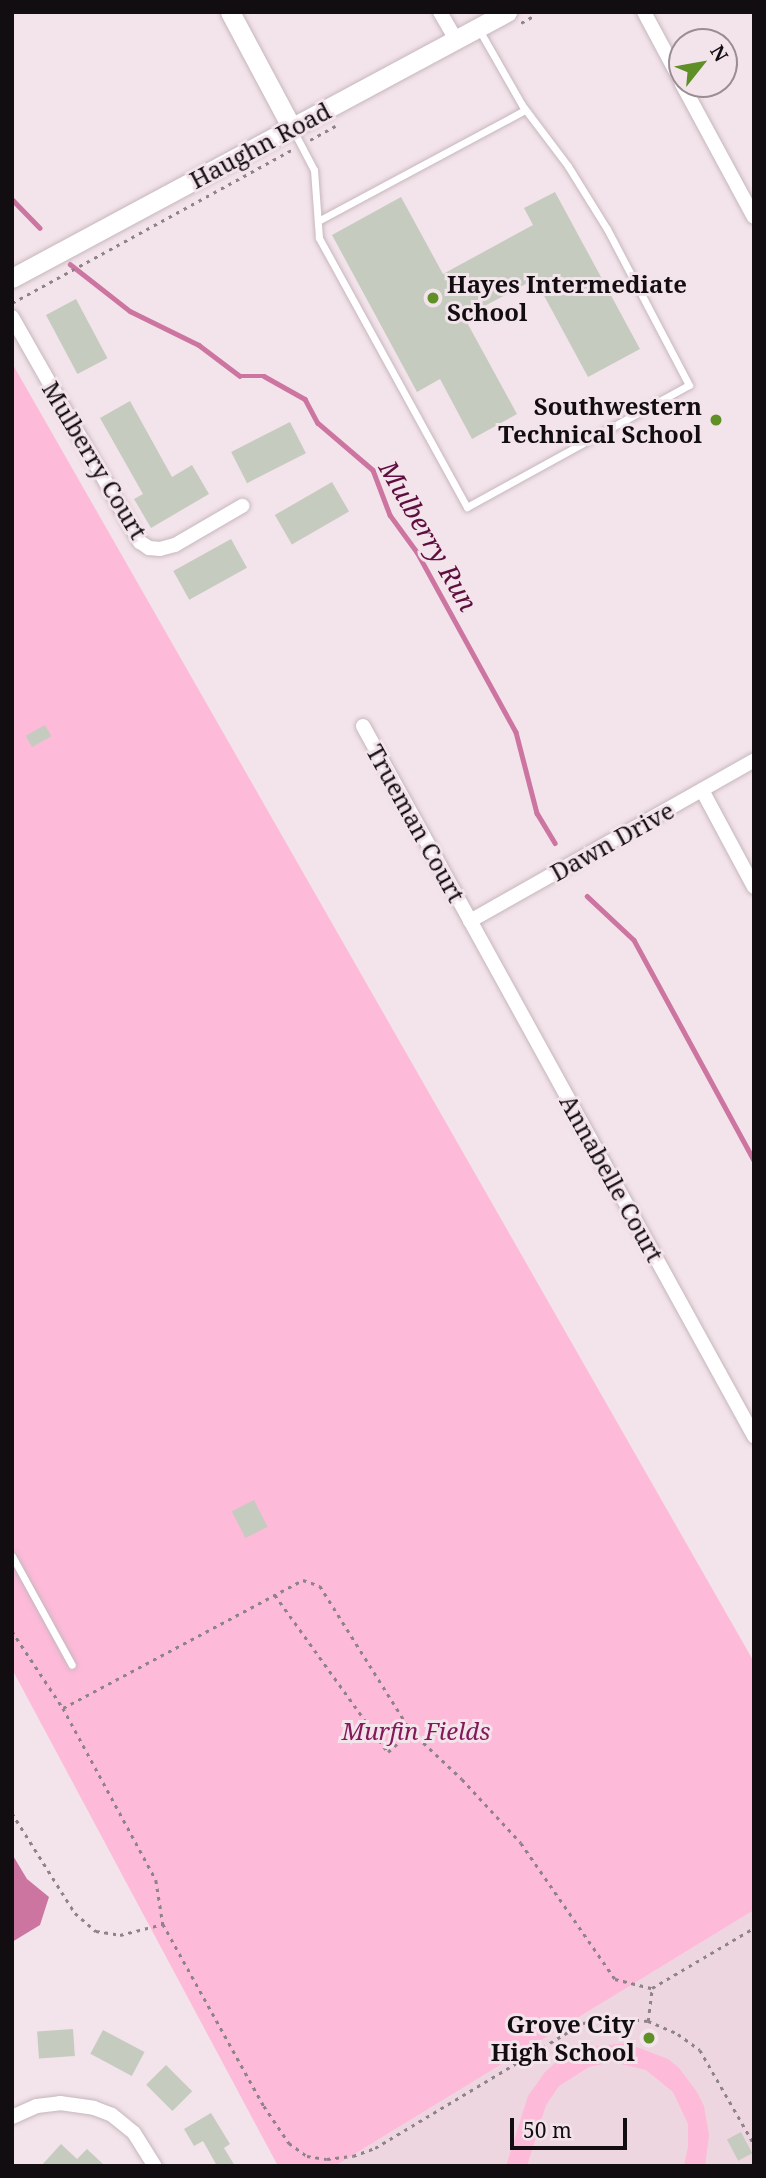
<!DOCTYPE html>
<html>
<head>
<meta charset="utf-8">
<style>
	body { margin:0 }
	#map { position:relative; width:766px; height:2178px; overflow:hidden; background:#f3e3ea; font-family:"Noto Serif",serif }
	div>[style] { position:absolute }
	.built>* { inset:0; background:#eed6e0 }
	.green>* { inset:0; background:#fdbad9 }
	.water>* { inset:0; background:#cd75a1 }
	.stream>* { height:4.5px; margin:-2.25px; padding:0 2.25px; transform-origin:2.25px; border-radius:2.25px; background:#cd75a1 }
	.building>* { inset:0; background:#c5ccbf; transform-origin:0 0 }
	.path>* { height:2.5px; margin-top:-1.25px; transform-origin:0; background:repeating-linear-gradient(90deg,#8e8388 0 3.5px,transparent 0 8.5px) }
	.roads { filter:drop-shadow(0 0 2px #c6b7bd) drop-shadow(0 0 2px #c6b7bd) }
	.lane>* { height:7px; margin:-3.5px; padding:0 3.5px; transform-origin:3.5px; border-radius:3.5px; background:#fff }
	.street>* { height:14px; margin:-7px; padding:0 7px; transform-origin:7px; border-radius:7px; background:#fff }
	.secondary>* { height:19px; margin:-9.5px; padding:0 9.5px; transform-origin:9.5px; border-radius:9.5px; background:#fff }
	.dots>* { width:19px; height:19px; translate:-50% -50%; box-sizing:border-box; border:4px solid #f3e3ea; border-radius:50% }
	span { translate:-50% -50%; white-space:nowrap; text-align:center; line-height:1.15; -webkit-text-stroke:6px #f3e3ea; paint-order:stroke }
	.street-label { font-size:24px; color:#120d10 }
	.poi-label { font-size:24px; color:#120d10; font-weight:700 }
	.left { translate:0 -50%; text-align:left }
	.right { translate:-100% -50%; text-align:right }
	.park-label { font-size:24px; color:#841959; font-style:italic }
	.water-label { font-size:26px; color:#5e0e3e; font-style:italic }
	.frame { position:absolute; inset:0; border:14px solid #120d10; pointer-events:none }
	.north { position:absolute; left:668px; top:28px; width:70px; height:70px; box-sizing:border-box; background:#f3e3ea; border:2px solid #998d93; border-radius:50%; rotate:59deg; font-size:19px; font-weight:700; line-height:28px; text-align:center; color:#120d10 }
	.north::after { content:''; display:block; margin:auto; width:24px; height:32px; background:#5f9028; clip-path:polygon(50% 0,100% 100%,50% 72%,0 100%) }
	.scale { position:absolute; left:510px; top:2118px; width:117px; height:32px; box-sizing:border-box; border:4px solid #120d10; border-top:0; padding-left:9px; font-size:21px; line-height:24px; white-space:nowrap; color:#120d10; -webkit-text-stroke:5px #f3e3ea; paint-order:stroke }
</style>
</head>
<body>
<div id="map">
	<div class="built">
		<div style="clip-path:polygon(754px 1910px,754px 2166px,335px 2166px)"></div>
	</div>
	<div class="green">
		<div style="clip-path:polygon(12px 363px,754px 1662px,754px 1910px,335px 2166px,278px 2166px,12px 1669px)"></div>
		<div style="clip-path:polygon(626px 2043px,668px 2059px,679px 2068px,697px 2092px,704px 2106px,709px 2135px,705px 2166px,684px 2166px,688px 2147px,688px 2124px,673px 2092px,646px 2070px,612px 2062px,589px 2067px,559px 2086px,546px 2105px,527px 2166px,506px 2166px,528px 2096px,545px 2072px,556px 2062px,582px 2048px)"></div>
	</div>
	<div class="water">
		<div style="clip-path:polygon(12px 1854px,27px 1879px,49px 1897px,40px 1925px,12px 1942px)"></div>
	</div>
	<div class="stream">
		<div style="left:12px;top:199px;width:40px;rotate:46deg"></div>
		<div style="left:70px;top:264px;width:76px;rotate:38.1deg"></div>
		<div style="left:130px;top:311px;width:77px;rotate:26.2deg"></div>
		<div style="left:199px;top:345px;width:51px;rotate:37.1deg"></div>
		<div style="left:240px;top:376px;width:24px"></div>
		<div style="left:264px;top:376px;width:47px;rotate:29.3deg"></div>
		<div style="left:305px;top:399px;width:27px;rotate:62deg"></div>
		<div style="left:318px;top:423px;width:72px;rotate:40.5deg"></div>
		<div style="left:373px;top:470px;width:48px;rotate:69.3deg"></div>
		<div style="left:390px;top:515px;width:46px;rotate:53.9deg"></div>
		<div style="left:417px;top:552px;width:205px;rotate:61.2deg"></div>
		<div style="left:516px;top:732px;width:84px;rotate:75.5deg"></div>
		<div style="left:537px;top:813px;width:35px;rotate:59deg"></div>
		<div style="left:587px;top:896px;width:64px;rotate:43.1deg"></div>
		<div style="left:634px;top:940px;width:251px;rotate:61.4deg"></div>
	</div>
	<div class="building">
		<div style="clip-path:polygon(555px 192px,640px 349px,588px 377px,535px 279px,464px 317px,517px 414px,472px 439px,440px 379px,417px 392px,332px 235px,401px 197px,443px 274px,533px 225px,524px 208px)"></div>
		<div style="left:76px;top:299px;width:67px;height:34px;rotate:62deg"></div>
		<div style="clip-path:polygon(130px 401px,172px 477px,192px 465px,209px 494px,151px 528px,134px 499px,143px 494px,100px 418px)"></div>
		<div style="left:290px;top:422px;width:35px;height:66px;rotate:63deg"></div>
		<div style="left:332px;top:482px;width:34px;height:66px;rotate:60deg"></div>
		<div style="left:231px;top:539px;width:33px;height:66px;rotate:61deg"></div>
		<div style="left:45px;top:725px;width:13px;height:22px;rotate:61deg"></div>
		<div style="left:254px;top:1500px;width:30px;height:25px;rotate:63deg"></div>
		<div style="left:73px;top:2029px;width:27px;height:36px;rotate:86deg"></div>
		<div style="left:103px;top:2030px;width:47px;height:27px;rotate:28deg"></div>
		<div style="left:166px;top:2065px;width:37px;height:28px;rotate:45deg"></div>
		<div style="clip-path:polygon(211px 2113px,230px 2144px,224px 2148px,235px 2166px,217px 2166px,203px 2141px,194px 2146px,184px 2129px)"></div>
		<div style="left:741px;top:2132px;width:24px;height:16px;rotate:62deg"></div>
		<div style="clip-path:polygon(61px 2144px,77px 2159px,87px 2149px,105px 2166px,41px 2166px)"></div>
	</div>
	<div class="path">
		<div style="left:521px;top:23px;width:13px;rotate:-29deg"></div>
		<div style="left:310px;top:140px;width:29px;rotate:-29deg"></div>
		<div style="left:12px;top:303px;width:319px;rotate:-28.7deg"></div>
		<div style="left:275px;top:1595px;width:193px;rotate:54.3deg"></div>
		<div style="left:388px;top:1752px;width:31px;rotate:-42deg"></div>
		<div style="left:12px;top:1631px;width:92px;rotate:56.5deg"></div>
		<div style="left:63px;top:1708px;width:196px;rotate:61.6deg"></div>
		<div style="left:156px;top:1880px;width:45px;rotate:81deg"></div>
		<div style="left:163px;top:1924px;width:208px;rotate:61deg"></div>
		<div style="left:264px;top:2106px;width:45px;rotate:56deg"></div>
		<div style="left:289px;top:2143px;width:22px;rotate:36deg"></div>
		<div style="left:307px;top:2156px;width:20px;rotate:9deg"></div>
		<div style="left:327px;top:2159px;width:26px;rotate:-7deg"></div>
		<div style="left:353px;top:2156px;width:23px;rotate:-20deg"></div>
		<div style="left:375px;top:2148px;width:243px;rotate:-31deg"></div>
		<div style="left:583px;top:2023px;width:36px;rotate:-8deg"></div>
		<div style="left:619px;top:2018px;width:29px;rotate:6deg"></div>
		<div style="left:648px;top:2021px;width:33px;rotate:23deg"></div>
		<div style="left:678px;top:2034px;width:27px;rotate:36deg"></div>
		<div style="left:700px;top:2050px;width:108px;rotate:60.1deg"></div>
		<div style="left:63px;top:1708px;width:272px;rotate:-28.1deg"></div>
		<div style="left:303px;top:1580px;width:18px;rotate:19deg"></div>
		<div style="left:320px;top:1586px;width:171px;rotate:57.9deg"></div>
		<div style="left:411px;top:1731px;width:70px;rotate:43.3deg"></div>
		<div style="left:462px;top:1779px;width:87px;rotate:47.3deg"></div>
		<div style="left:521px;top:1843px;width:165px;rotate:55.3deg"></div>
		<div style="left:615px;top:1979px;width:38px;rotate:14deg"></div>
		<div style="left:12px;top:1813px;width:118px;rotate:57.8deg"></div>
		<div style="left:75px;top:1913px;width:28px;rotate:41deg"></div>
		<div style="left:96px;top:1931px;width:24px;rotate:9deg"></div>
		<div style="left:120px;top:1935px;width:44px;rotate:-14.3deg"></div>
		<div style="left:648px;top:2021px;width:33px;rotate:-83deg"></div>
		<div style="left:652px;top:1988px;width:118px;rotate:-30.5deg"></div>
	</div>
	<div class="roads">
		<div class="lane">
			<div style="left:292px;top:128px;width:47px;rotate:62.4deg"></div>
			<div style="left:314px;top:170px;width:68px;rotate:85.8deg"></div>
			<div style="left:319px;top:238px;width:307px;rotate:61.2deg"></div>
			<div style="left:467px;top:507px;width:253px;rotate:-28.8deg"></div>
			<div style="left:689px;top:385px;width:176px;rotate:-117.7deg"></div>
			<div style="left:607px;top:229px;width:74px;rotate:-121.8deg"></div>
			<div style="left:568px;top:166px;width:76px;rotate:-127deg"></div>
			<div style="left:522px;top:105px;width:89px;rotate:-119.7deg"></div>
			<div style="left:318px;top:221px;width:235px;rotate:-28.2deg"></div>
			<div style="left:12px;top:1556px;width:124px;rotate:61.2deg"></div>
		</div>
		<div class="street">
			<div style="left:440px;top:12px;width:32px;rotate:60deg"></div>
			<div style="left:644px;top:12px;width:81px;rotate:61.8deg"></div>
			<div style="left:682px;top:84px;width:151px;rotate:61.6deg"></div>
			<div style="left:12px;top:317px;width:259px;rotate:60.4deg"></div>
			<div style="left:140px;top:542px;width:11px;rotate:34deg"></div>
			<div style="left:149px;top:548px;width:11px;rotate:5deg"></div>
			<div style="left:160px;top:549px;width:16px;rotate:-15deg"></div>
			<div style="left:175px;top:545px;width:78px;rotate:-30.2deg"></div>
			<div style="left:363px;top:726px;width:811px;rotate:61.16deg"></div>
			<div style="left:702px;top:790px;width:110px;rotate:61.8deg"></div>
			<div style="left:470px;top:921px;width:326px;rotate:-29.5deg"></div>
			<div style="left:12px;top:2117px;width:27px;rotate:-24deg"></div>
			<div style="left:37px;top:2106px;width:23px;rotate:-7deg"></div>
			<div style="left:60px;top:2103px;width:34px;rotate:8deg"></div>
			<div style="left:94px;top:2108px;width:19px;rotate:21deg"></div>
			<div style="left:112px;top:2115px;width:28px;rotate:39deg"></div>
			<div style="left:134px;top:2133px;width:39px;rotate:58deg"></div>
		</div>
		<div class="secondary">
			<div style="left:230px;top:12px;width:132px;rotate:61.9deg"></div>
			<div style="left:12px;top:278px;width:562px;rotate:-28.25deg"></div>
		</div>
	</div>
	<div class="dots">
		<div style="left:433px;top:298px;background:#5f9028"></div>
		<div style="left:716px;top:420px;background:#5f9028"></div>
		<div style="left:649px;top:2038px;background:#5f9028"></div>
	</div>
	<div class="street-label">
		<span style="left:260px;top:145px;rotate:-28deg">Haughn Road</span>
		<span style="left:95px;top:460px;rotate:59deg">Mulberry Court</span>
		<span style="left:416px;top:823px;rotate:61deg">Trueman Court</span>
		<span style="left:612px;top:841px;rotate:-29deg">Dawn Drive</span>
		<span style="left:612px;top:1178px;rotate:61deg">Annabelle Court</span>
	</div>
	<div class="poi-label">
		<span class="left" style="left:447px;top:298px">Hayes Intermediate<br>School</span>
		<span class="right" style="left:702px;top:420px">Southwestern<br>Technical School</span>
		<span class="right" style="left:635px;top:2038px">Grove City<br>High School</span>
	</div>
	<div class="park-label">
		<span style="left:416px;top:1731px">Murfin Fields</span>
	</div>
	<div class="water-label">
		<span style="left:428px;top:536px;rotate:60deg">Mulberry Run</span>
	</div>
	<div class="frame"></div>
	<div class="north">N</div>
	<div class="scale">50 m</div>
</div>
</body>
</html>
